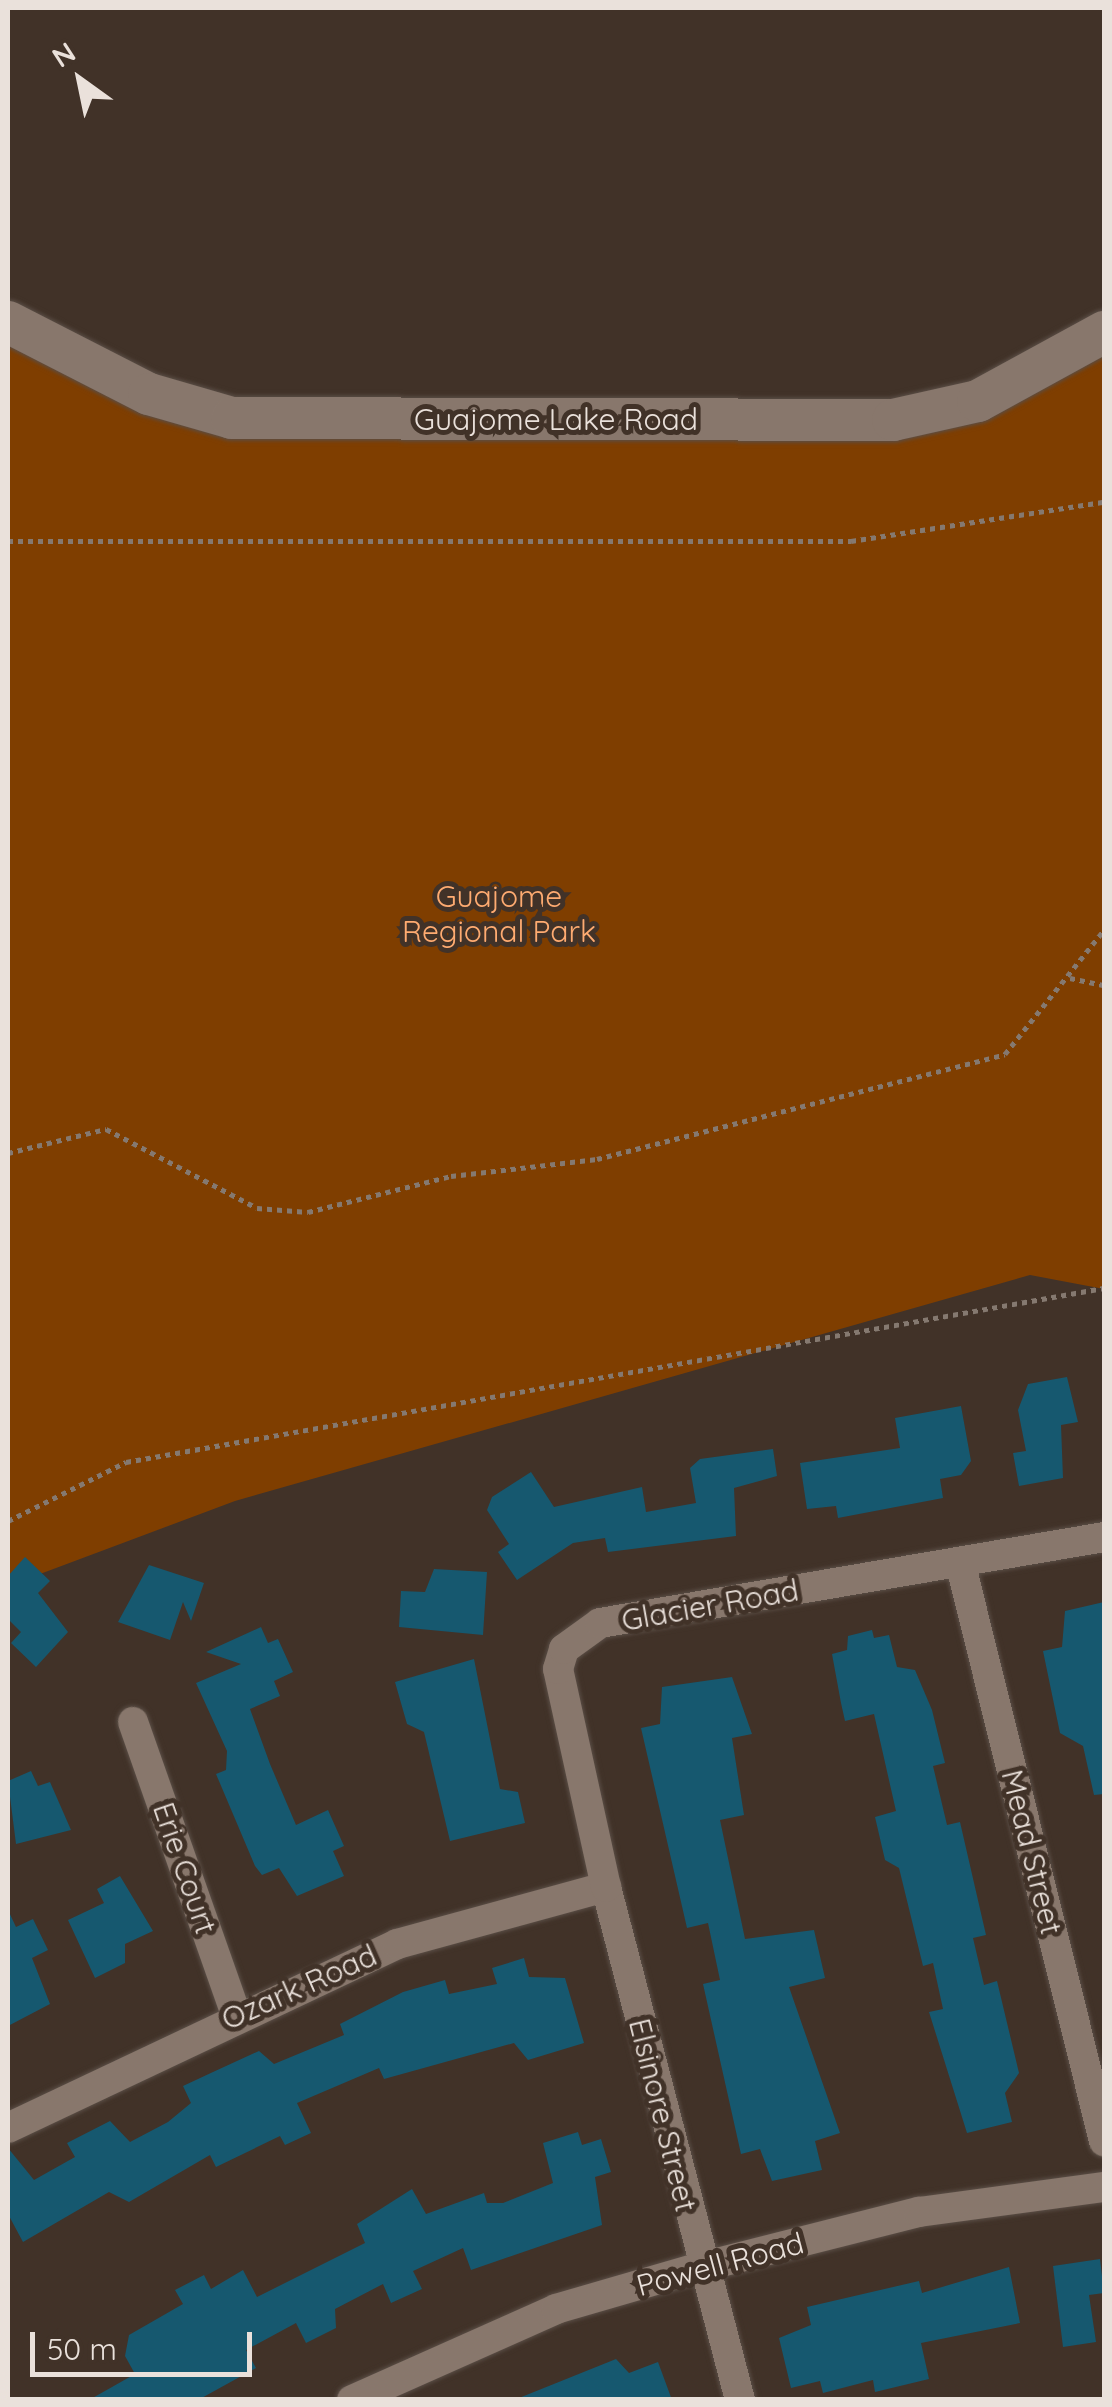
<!DOCTYPE html>
<html>
<head>
<meta charset="utf-8">
<style>
	body { margin:0 }
	#map { position:relative; width:1112px; height:2407px; overflow:hidden; background:#413228; font-family:Quicksand,sans-serif }
	div>[style] { position:absolute }
	.green>* { inset:0; background:#7f3e00 }
	.building>* { inset:0; background:#16586f }
	.path>* { height:5px; margin-top:-2.5px; transform-origin:0; background:repeating-linear-gradient(90deg,#857970 0 5px,transparent 0 10px) }
	.roads { filter:drop-shadow(0 0 2px #5a4e46) drop-shadow(0 0 2px #5a4e46) }
	.street>* { height:30px; margin:-15px; padding:0 15px; transform-origin:15px; border-radius:15px; background:#88776c }
	.secondary>* { height:42px; margin:-21px; padding:0 21px; transform-origin:21px; border-radius:21px; background:#88776c }
	span { translate:-50% -50%; white-space:nowrap; text-align:center; line-height:1.15; -webkit-text-stroke:10px #413228; paint-order:stroke }
	.street-label { font-size:30px; color:#eae1db }
	.park-label { font-size:30px; color:#feab71 }
	.frame { position:absolute; inset:0; border:10px solid #eae1db; pointer-events:none }
	.north { position:absolute; left:30px; top:30px; width:100px; height:100px; -webkit-text-stroke:8px #413228; paint-order:stroke; rotate:327deg; font-size:28px; font-weight:700; line-height:40px; text-align:center; color:#eae1db }
	.north::after { content:''; display:block; margin:auto; width:35px; height:45px; background:#eae1db; clip-path:polygon(50% 0,100% 100%,50% 72%,0 100%) }
	.scale { position:absolute; left:30px; top:2332px; width:222px; height:45px; box-sizing:border-box; border:5px solid #eae1db; border-top:0; padding-left:12px; font-size:30px; line-height:35px; white-space:nowrap; color:#eae1db; -webkit-text-stroke:8px #413228; paint-order:stroke }
</style>
</head>
<body>
<div id="map">
	<div class="green">
		<div style="clip-path:polygon(8px 324px,161px 400px,890px 421px,1104px 331px,1104px 1289px,1030px 1275px,235px 1501px,8px 1586px)"></div>
	</div>
	<div class="building">
		<div style="clip-path:polygon(1067px 1377px,1078px 1422px,1061px 1425px,1063px 1478px,1019px 1486px,1013px 1453px,1026px 1451px,1018px 1410px,1028px 1384px)"></div>
		<div style="clip-path:polygon(961px 1406px,971px 1461px,961px 1475px,940px 1479px,943px 1498px,838px 1518px,836px 1506px,807px 1509px,800px 1463px,900px 1448px,895px 1418px)"></div>
		<div style="clip-path:polygon(773px 1449px,777px 1476px,734px 1488px,736px 1536px,608px 1552px,605px 1538px,573px 1543px,517px 1580px,498px 1552px,509px 1544px,487px 1510px,492px 1497px,531px 1472px,554px 1507px,642px 1487px,646px 1512px,696px 1503px,690px 1468px,700px 1459px)"></div>
		<div style="clip-path:polygon(25px 1557px,50px 1581px,38px 1593px,68px 1632px,36px 1667px,11px 1643px,21px 1632px,8px 1619px,8px 1576px)"></div>
		<div style="clip-path:polygon(149px 1565px,204px 1583px,191px 1621px,183px 1602px,170px 1640px,118px 1622px)"></div>
		<div style="clip-path:polygon(434px 1569px,487px 1572px,483px 1635px,399px 1627px,401px 1591px,425px 1592px)"></div>
		<div style="clip-path:polygon(1104px 1602px,1104px 1794px,1094px 1795px,1083px 1746px,1060px 1733px,1043px 1651px,1062px 1647px,1065px 1611px)"></div>
		<div style="clip-path:polygon(261px 1627px,268px 1643px,278px 1639px,293px 1672px,274px 1681px,280px 1696px,250px 1709px,270px 1764px,296px 1825px,328px 1810px,344px 1846px,333px 1851px,344px 1876px,297px 1896px,279px 1868px,262px 1875px,255px 1866px,216px 1774px,226px 1770px,227px 1751px,196px 1683px,241px 1664px,206px 1652px)"></div>
		<div style="clip-path:polygon(872px 1630px,874px 1638px,889px 1635px,897px 1667px,915px 1670px,932px 1710px,945px 1763px,933px 1766px,947px 1825px,960px 1822px,986px 1935px,973px 1938px,984px 1985px,997px 1981px,1019px 2073px,1005px 2093px,1012px 2122px,967px 2133px,929px 2012px,943px 2009px,933px 1963px,923px 1966px,899px 1868px,885px 1860px,875px 1817px,896px 1811px,874px 1714px,845px 1721px,841px 1703px,832px 1654px,847px 1650px,848px 1636px)"></div>
		<div style="clip-path:polygon(474px 1659px,500px 1789px,518px 1792px,525px 1823px,450px 1841px,424px 1732px,407px 1724px,395px 1682px)"></div>
		<div style="clip-path:polygon(732px 1677px,752px 1734px,732px 1738px,744px 1815px,720px 1820px,745px 1939px,814px 1930px,825px 1978px,789px 1987px,840px 2133px,815px 2141px,822px 2170px,772px 2181px,760px 2149px,741px 2154px,703px 1984px,720px 1980px,708px 1923px,687px 1928px,641px 1728px,660px 1724px,662px 1687px)"></div>
		<div style="clip-path:polygon(31px 1771px,38px 1786px,50px 1782px,71px 1830px,16px 1844px,8px 1781px)"></div>
		<div style="clip-path:polygon(120px 1876px,153px 1931px,125px 1944px,125px 1963px,95px 1978px,68px 1920px,104px 1903px,97px 1889px)"></div>
		<div style="clip-path:polygon(8px 1910px,16px 1927px,33px 1919px,48px 1950px,32px 1958px,50px 2004px,8px 2026px)"></div>
		<div style="clip-path:polygon(524px 1958px,529px 1977px,565px 1978px,584px 2043px,528px 2060px,514px 2043px,384px 2079px,379px 2068px,297px 2103px,311px 2133px,285px 2145px,280px 2136px,216px 2167px,210px 2155px,129px 2202px,109px 2192px,23px 2242px,8px 2214px,8px 2148px,34px 2180px,75px 2157px,67px 2143px,110px 2121px,130px 2142px,168px 2122px,191px 2103px,183px 2086px,213px 2072px,259px 2051px,274px 2064px,344px 2035px,340px 2024px,403px 1992px,445px 1980px,449px 1994px,497px 1984px,492px 1968px)"></div>
		<div style="clip-path:polygon(578px 2132px,582px 2145px,601px 2139px,611px 2172px,595px 2177px,602px 2225px,471px 2270px,463px 2248px,413px 2271px,422px 2289px,391px 2303px,383px 2284px,335px 2309px,336px 2328px,306px 2343px,296px 2323px,246px 2350px,256px 2368px,198px 2400px,89px 2400px,135px 2374px,125px 2356px,129px 2335px,183px 2304px,175px 2290px,204px 2275px,211px 2289px,243px 2270px,257px 2297px,365px 2243px,357px 2224px,412px 2189px,426px 2214px,484px 2193px,487px 2203px,503px 2203px,553px 2183px,543px 2143px)"></div>
		<div style="clip-path:polygon(1100px 2259px,1104px 2293px,1089px 2295px,1096px 2342px,1063px 2347px,1053px 2266px)"></div>
		<div style="clip-path:polygon(1009px 2267px,1020px 2323px,921px 2343px,929px 2379px,875px 2392px,873px 2380px,823px 2393px,820px 2381px,791px 2388px,779px 2338px,811px 2325px,807px 2307px,919px 2281px,922px 2293px)"></div>
		<div style="clip-path:polygon(616px 2359px,629px 2373px,658px 2362px,672px 2400px,514px 2400px)"></div>
	</div>
	<div class="path">
		<div style="left:8px;top:541px;width:843px"></div>
		<div style="left:851px;top:541px;width:256px;rotate:-8.8deg"></div>
		<div style="left:1070px;top:978px;width:35px;rotate:12deg"></div>
		<div style="left:8px;top:1153px;width:101px;rotate:-13.8deg"></div>
		<div style="left:106px;top:1129px;width:170px;rotate:27.6deg"></div>
		<div style="left:257px;top:1208px;width:51px;rotate:4.5deg"></div>
		<div style="left:308px;top:1212px;width:147px;rotate:-14.1deg"></div>
		<div style="left:451px;top:1176px;width:147px;rotate:-6.6deg"></div>
		<div style="left:597px;top:1159px;width:421px;rotate:-14.4deg"></div>
		<div style="left:1005px;top:1054px;width:159px;rotate:-51.4deg"></div>
		<div style="left:8px;top:1521px;width:132px;rotate:-26.6deg"></div>
		<div style="left:126px;top:1462px;width:993px;rotate:-10.09deg"></div>
	</div>
	<div class="roads">
		<div class="street">
			<div style="left:960px;top:1562px;width:597px;rotate:76.03deg"></div>
			<div style="left:133px;top:1722px;width:310px;rotate:70.6deg"></div>
			<div style="left:8px;top:2128px;width:430px;rotate:-25.3deg"></div>
			<div style="left:397px;top:1944px;width:217px;rotate:-15.3deg"></div>
			<div style="left:352px;top:2400px;width:223px;rotate:-24deg"></div>
			<div style="left:556px;top:2309px;width:151px;rotate:-16.2deg"></div>
			<div style="left:701px;top:2267px;width:225px;rotate:-14.2deg"></div>
			<div style="left:919px;top:2212px;width:187px;rotate:-7.7deg"></div>
			<div style="left:740px;top:2400px;width:530px;rotate:-104.64deg"></div>
			<div style="left:606px;top:1887px;width:223px;rotate:-102.4deg"></div>
			<div style="left:558px;top:1669px;width:21px;rotate:-73deg"></div>
			<div style="left:564px;top:1649px;width:44px;rotate:-35.8deg"></div>
			<div style="left:600px;top:1623px;width:511px;rotate:-9.68deg"></div>
		</div>
		<div class="secondary">
			<div style="left:8px;top:322px;width:158px;rotate:27.1deg"></div>
			<div style="left:149px;top:394px;width:86px;rotate:16.1deg"></div>
			<div style="left:232px;top:418px;width:661px;rotate:0.17deg"></div>
			<div style="left:893px;top:420px;width:87px;rotate:-12.6deg"></div>
			<div style="left:978px;top:401px;width:144px;rotate:-28.7deg"></div>
		</div>
	</div>
	<div class="street-label">
		<span style="left:556px;top:419px">Guajome Lake Road</span>
		<span style="left:710px;top:1605px;rotate:-10deg">Glacier Road</span>
		<span style="left:1032px;top:1852px;rotate:76deg">Mead Street</span>
		<span style="left:185px;top:1868px;rotate:71deg">Erie Court</span>
		<span style="left:299px;top:1987px;rotate:-24deg">Ozark Road</span>
		<span style="left:663px;top:2115px;rotate:76deg">Elsinore Street</span>
		<span style="left:720px;top:2264px;rotate:-15deg">Powell Road</span>
	</div>
	<div class="park-label">
		<span style="left:499px;top:913px">Guajome<br>Regional Park</span>
	</div>
	<div class="frame"></div>
	<div class="north">N</div>
	<div class="scale">50 m</div>
</div>
</body>
</html>
